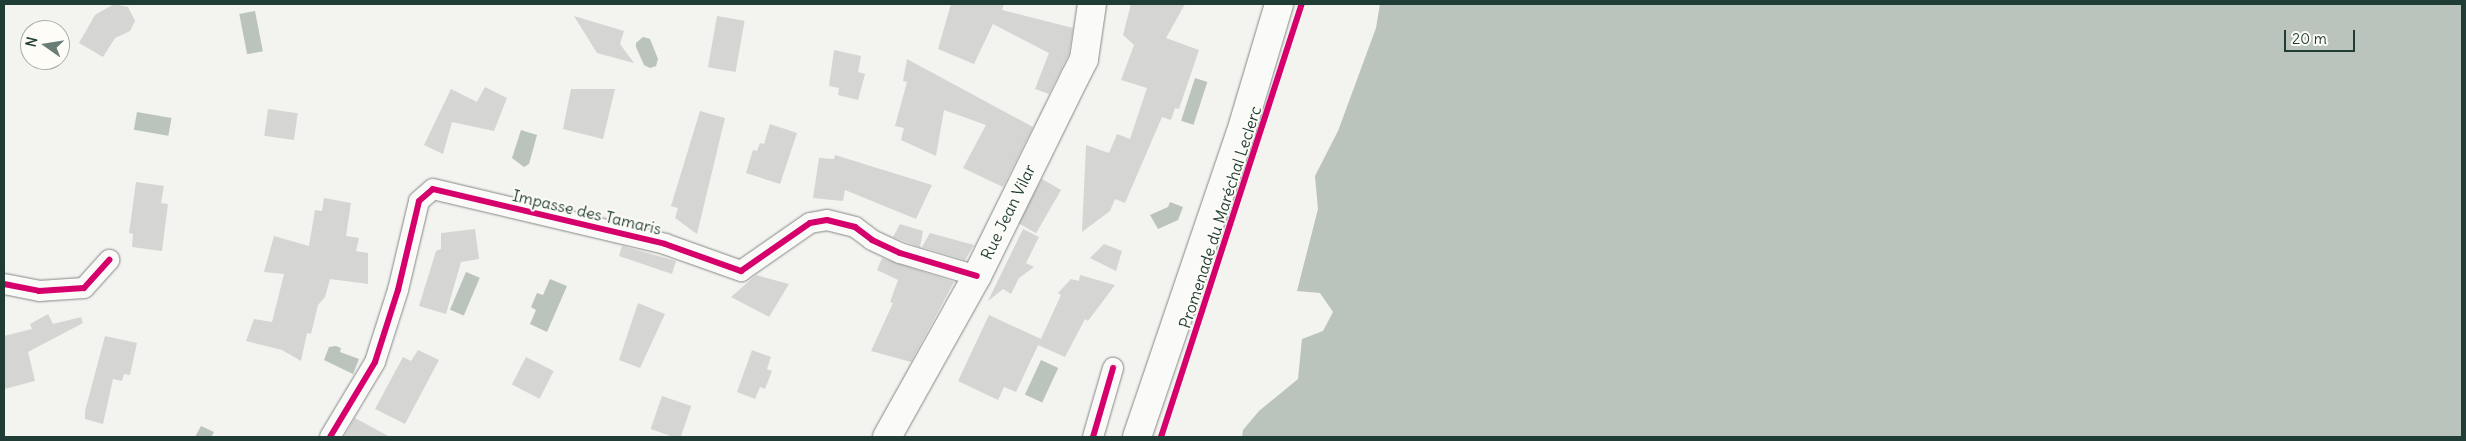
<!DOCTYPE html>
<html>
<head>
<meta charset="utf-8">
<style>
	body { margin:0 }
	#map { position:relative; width:2466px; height:441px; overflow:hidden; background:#f3f3f0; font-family:Delius,sans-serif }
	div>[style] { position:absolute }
	.water>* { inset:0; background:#bbc3bd; transform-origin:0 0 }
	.building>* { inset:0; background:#d5d6d3; transform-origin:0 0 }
	.roads { filter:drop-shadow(0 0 1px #848986) drop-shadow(0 0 1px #848986) }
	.street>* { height:20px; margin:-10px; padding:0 10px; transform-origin:10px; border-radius:10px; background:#fafaf8 }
	.secondary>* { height:28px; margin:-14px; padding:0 14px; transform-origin:14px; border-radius:14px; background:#fafaf8 }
	.cycleway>* { height:6px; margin:-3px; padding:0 3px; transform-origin:3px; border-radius:3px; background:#d6006c }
	span { translate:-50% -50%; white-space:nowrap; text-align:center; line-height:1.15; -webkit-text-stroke:4px #fdfcf7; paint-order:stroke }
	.street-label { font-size:16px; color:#1f3d34 }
	.frame { position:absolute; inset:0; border:5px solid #1f3d34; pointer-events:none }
	.north { position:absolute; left:20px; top:20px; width:50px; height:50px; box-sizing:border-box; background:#fdfcf7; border:1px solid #a4b0a9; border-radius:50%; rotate:283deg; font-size:14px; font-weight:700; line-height:20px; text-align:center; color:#1f3d34 }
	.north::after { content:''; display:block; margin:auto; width:18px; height:22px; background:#697d76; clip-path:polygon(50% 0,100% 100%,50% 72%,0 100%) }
	.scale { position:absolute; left:2284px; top:30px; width:71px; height:22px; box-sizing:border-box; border:2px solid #1f3d34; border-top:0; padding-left:6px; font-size:15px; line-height:18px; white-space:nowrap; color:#1f3d34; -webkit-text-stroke:4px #fdfcf7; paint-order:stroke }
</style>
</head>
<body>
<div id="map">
	<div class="water">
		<div style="clip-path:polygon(1380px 4px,2462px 4px,2462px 437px,1242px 437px,1243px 430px,1259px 411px,1298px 379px,1302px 339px,1323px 331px,1333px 312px,1320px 293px,1297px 291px,1318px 209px,1315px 176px,1338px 131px,1376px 28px)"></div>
		<div style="left:255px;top:11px;width:41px;height:16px;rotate:79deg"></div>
		<div style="clip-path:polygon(643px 37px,650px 39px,658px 59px,656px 66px,650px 68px,644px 65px,636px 47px,636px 43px)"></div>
		<div style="left:1195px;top:78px;width:13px;height:45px;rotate:18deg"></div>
		<div style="left:137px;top:112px;width:35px;height:18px;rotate:10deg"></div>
		<div style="clip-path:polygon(521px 130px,537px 135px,529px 164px,524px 167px,512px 158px)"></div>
		<div style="clip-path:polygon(1170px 202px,1183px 207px,1178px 220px,1158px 229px,1150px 215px,1168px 207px)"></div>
		<div style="left:466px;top:272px;width:15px;height:41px;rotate:23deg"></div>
		<div style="clip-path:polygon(550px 279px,567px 286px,547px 332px,530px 324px,536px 310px,531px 307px,537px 293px,543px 295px)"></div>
		<div style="clip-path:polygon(336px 346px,341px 348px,340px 352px,359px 359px,353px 374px,324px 360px,329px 347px)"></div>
		<div style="left:1041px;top:360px;width:19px;height:38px;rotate:25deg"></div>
		<div style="clip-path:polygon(201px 426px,214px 432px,211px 437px,195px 437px)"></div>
	</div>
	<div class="building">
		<div style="clip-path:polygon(114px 4px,128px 7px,135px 21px,130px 31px,115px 38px,103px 57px,79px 43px,95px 15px)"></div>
		<div style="clip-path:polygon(951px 4px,1004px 4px,1002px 10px,1073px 28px,1069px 54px,1049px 94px,1035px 89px,1049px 53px,993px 24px,974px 64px,938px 49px)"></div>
		<div style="clip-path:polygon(1131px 4px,1185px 4px,1166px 38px,1199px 50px,1179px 109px,1175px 108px,1171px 120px,1162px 117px,1125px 203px,1115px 199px,1110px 211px,1082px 232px,1086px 145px,1109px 153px,1117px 134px,1130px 139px,1147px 88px,1121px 80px,1134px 45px,1123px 35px)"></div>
		<div style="clip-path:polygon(574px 16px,624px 31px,620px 44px,634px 63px,597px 53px)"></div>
		<div style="left:717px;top:16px;width:28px;height:52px;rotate:10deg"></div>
		<div style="clip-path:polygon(834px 50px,861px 56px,858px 72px,865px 74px,858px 100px,838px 95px,839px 88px,829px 86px)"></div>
		<div style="clip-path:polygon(907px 59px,1033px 127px,1003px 187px,963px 168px,986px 125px,944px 110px,936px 156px,901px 140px,904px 128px,895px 126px,907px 82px,903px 81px)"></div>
		<div style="clip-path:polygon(485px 87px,507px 98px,494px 131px,452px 122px,443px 154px,424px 145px,451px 89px,477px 102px)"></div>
		<div style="clip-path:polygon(571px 89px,615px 89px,603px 139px,563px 129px)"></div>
		<div style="left:268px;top:109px;width:30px;height:27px;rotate:8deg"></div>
		<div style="clip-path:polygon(700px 111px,725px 118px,697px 234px,675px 218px,678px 208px,671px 206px)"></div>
		<div style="clip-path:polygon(770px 124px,797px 133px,780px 184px,746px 173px,753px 150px,757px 151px,760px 143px,764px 144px)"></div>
		<div style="clip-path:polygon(835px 155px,932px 185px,916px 219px,845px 190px,843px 201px,813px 198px,819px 158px,834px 159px)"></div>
		<div style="left:1042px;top:179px;width:22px;height:50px;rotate:30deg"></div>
		<div style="clip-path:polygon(136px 182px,164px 186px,161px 203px,168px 204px,162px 251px,132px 247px,133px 234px,129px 233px)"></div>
		<div style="clip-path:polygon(324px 198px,351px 203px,346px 236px,359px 238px,356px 251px,368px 253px,368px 284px,330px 279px,325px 297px,318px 305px,311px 334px,307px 333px,301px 361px,282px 350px,246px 341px,254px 319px,272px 322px,284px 274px,264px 272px,274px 236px,309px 246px,315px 210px,322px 211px)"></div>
		<div style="clip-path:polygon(900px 224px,923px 231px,920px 247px,893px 237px)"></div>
		<div style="clip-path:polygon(475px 229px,479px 259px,461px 262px,446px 314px,419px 306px,436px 251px,441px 249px,441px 233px)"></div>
		<div style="clip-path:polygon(1023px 229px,1039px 237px,1026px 263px,1034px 267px,1019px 278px,1011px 294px,1003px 289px,988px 301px)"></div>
		<div style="clip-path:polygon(930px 233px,974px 245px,965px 260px,922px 247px)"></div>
		<div style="clip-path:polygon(1104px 244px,1122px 251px,1116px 271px,1090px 258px)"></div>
		<div style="clip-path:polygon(622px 246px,676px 261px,672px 274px,619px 256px)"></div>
		<div style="clip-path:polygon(882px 258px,954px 282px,911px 362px,871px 351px,893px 303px,890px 302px,898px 280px,877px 270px)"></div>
		<div style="clip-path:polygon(756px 275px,789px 284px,769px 317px,731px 297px)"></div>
		<div style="clip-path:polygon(1080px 275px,1115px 285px,1088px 321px,1085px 319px,1065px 357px,1038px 345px,1061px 295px,1058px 293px,1071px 279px,1079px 281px)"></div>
		<div style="clip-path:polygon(638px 303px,665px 314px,640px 368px,619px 360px)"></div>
		<div style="clip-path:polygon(48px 314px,53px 324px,81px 317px,83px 323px,28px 352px,35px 381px,4px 389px,4px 336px,32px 329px,30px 324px)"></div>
		<div style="clip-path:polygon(989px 315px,1041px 339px,1016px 392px,1004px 387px,998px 400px,958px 381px)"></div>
		<div style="clip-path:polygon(105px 336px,137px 343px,130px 375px,124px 374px,122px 381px,113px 379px,103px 424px,85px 419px,85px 411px)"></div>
		<div style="clip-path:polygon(418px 350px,439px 360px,405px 424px,375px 409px,403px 357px,411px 361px)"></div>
		<div style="clip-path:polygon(752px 350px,771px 357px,767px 369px,772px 371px,765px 389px,760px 387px,755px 399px,737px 392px)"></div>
		<div style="left:526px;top:357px;width:31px;height:31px;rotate:27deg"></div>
		<div style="left:662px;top:396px;width:31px;height:35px;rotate:19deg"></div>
		<div style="clip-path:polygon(355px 418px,390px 437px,344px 437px)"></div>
	</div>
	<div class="roads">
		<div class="street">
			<div style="left:4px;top:284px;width:36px;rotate:11deg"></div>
			<div style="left:39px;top:291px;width:45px;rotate:-3.8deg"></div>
			<div style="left:84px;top:288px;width:38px;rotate:-48deg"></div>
			<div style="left:330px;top:437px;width:87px;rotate:-59deg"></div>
			<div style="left:375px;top:362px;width:76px;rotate:-72.3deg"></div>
			<div style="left:398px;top:290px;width:91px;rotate:-76.7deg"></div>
			<div style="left:419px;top:201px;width:18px;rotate:-41deg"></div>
			<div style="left:433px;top:189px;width:238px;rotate:13.3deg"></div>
			<div style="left:665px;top:244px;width:81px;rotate:19.6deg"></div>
			<div style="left:741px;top:271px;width:84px;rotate:-34.8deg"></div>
			<div style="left:810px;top:223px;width:17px;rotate:-10deg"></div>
			<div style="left:827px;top:220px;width:29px;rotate:14deg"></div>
			<div style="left:855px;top:227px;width:21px;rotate:37deg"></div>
			<div style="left:872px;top:240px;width:31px;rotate:25deg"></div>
			<div style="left:900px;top:253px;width:80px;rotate:16.6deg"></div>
			<div style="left:1093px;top:437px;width:72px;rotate:-73.8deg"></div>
		</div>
		<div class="secondary">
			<div style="left:887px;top:437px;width:184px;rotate:-60.8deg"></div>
			<div style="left:977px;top:276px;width:222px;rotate:-63.8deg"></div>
			<div style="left:1075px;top:77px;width:20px;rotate:-63deg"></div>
			<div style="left:1084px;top:59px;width:56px;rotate:-81.7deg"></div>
			<div style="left:1137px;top:437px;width:319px;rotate:-71.2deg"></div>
			<div style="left:1240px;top:135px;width:137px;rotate:-73.4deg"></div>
		</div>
	</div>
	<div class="cycleway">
		<div style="left:4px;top:284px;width:36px;rotate:11deg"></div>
		<div style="left:39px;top:291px;width:45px;rotate:-3.8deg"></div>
		<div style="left:84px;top:288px;width:38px;rotate:-48deg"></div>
		<div style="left:330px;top:437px;width:87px;rotate:-59deg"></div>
		<div style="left:375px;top:362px;width:76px;rotate:-72.3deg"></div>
		<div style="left:398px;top:290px;width:91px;rotate:-76.7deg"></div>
		<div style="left:419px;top:201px;width:18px;rotate:-41deg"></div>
		<div style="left:433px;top:189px;width:238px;rotate:13.3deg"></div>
		<div style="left:665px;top:244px;width:81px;rotate:19.6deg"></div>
		<div style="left:741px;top:271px;width:84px;rotate:-34.8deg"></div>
		<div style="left:810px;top:223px;width:17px;rotate:-10deg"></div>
		<div style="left:827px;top:220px;width:29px;rotate:14deg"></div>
		<div style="left:855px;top:227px;width:21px;rotate:37deg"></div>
		<div style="left:872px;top:240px;width:31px;rotate:25deg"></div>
		<div style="left:900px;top:253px;width:80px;rotate:16.6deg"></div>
		<div style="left:1093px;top:437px;width:72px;rotate:-73.8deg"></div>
		<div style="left:1161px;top:437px;width:455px;rotate:-72deg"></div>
	</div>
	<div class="street-label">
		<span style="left:587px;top:212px;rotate:13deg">Impasse des Tamaris</span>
		<span style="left:1008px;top:212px;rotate:-64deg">Rue Jean Vilar</span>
		<span style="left:1220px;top:217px;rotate:-72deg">Promenade du Maréchal Leclerc</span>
	</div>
	<div class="frame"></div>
	<div class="north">N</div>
	<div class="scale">20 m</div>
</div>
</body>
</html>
